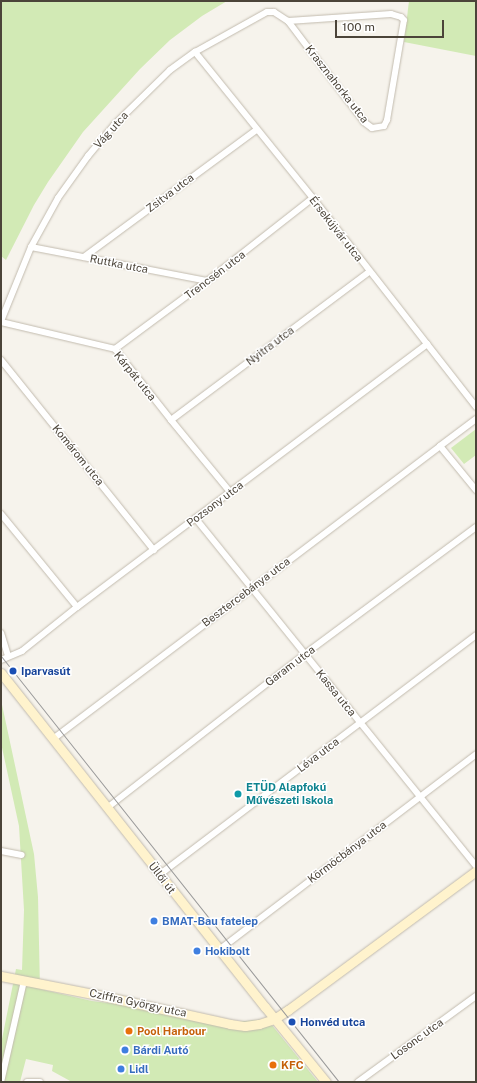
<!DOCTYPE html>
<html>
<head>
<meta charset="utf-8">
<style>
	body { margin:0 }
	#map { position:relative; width:477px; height:1083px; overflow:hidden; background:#f6f3ec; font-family:"Public Sans",sans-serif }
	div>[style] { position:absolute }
	.green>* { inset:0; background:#d2eab5 }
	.roads { filter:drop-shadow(0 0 1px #c2bbae) drop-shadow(0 0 1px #c2bbae) }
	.street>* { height:6px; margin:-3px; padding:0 3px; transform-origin:3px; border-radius:3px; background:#fff }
	.secondary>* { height:9px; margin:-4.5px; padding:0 4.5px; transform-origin:4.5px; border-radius:4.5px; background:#fff3cd }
	.tram>* { height:1px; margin:-0.5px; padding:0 0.5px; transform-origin:0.5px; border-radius:0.5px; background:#9a9a9a }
	.dots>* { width:11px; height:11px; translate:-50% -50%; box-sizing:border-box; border:2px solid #fff; border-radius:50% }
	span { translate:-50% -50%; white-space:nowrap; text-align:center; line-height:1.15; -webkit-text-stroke:3px #fff; paint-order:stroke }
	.street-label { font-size:11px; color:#4b4439 }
	.transit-label { font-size:11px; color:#164399; font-weight:700 }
	.left { translate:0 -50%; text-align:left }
	.culture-label { font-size:11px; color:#0d838f; font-weight:700 }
	.shop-label { font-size:11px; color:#366cbe; font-weight:700 }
	.food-label { font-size:11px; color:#c56008; font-weight:700 }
	.frame { position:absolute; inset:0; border:2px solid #4b4439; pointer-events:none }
	.scale { position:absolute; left:335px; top:20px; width:109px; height:18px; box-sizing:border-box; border:2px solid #4b4439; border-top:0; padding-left:5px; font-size:12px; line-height:14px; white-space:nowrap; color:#4b4439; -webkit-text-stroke:3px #fff; paint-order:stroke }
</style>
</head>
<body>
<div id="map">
	<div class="green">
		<div style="clip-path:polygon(1px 1px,227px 1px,202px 16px,170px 40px,140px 69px,83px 132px,48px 182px,34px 205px,6px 260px,1px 256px)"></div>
		<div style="clip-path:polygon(409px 1px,476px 1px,476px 56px,404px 42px)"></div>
		<div style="clip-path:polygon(476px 429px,476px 455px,464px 464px,451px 448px)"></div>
		<div style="clip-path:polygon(1px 700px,34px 854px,38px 897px,40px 989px,92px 1001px,184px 1012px,235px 1022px,267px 1019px,318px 1082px,72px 1082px,52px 1071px,53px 1065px,26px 1059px,20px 1082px,1px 1082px,1px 1044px,16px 969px,22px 970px,24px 910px,19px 826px,1px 743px)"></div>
	</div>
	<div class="roads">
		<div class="street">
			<div style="left:195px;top:52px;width:188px;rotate:51.1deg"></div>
			<div style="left:313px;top:198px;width:265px;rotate:52deg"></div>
			<div style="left:31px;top:247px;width:179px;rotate:10.9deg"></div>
			<div style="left:84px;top:257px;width:214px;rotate:-36.4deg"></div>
			<div style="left:1px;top:321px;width:80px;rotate:-67.9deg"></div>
			<div style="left:31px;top:247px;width:56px;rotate:-61.1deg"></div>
			<div style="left:58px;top:198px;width:52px;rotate:-54.5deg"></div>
			<div style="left:88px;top:156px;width:40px;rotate:-50deg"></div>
			<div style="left:114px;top:125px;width:78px;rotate:-44.5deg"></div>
			<div style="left:170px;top:70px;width:31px;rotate:-36deg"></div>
			<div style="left:195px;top:52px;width:82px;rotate:-29.1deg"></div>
			<div style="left:267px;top:12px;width:7px"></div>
			<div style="left:274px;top:12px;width:17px;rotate:33deg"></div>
			<div style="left:288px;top:21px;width:126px;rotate:53deg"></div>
			<div style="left:364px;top:122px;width:10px;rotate:37deg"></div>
			<div style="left:372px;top:128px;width:12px;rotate:-9deg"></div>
			<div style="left:384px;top:126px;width:7px;rotate:-63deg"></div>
			<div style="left:387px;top:120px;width:101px;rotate:-80.4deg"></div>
			<div style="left:404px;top:20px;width:4px;rotate:-135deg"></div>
			<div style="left:401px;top:17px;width:10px;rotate:-163deg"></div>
			<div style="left:391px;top:14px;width:103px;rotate:176.1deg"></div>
			<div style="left:1px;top:322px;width:117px;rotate:13.3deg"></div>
			<div style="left:115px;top:349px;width:90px;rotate:51.7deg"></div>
			<div style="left:171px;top:420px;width:94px;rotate:50.6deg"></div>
			<div style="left:115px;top:349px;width:114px;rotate:-36.5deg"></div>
			<div style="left:207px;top:281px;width:135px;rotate:-38.1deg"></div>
			<div style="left:1px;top:360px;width:244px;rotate:51.2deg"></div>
			<div style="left:476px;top:419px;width:45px;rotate:143.1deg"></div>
			<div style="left:440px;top:446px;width:57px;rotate:50.7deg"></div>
			<div style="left:171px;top:420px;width:247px;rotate:-36.8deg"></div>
			<div style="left:1px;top:514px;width:120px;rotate:50.7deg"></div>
			<div style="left:196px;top:519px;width:446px;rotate:51.1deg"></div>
			<div style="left:1px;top:633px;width:24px;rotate:73deg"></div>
			<div style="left:1px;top:660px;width:23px;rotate:-23deg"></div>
			<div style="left:22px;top:651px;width:70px;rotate:-38.7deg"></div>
			<div style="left:77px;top:607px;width:438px;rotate:-36.9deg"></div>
			<div style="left:53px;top:739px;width:485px;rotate:-37.1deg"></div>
			<div style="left:107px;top:808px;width:251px;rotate:-37.9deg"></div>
			<div style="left:305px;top:654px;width:213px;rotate:-36.6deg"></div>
			<div style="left:1px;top:851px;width:21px;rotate:11deg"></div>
			<div style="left:159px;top:875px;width:398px;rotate:-37.1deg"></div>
			<div style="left:219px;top:950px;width:323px;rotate:-37.3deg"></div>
			<div style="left:1px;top:1082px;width:104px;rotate:-77.2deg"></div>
			<div style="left:27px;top:1082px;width:13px"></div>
			<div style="left:358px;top:1082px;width:146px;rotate:-36.1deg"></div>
		</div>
		<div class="secondary">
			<div style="left:1px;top:673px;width:426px;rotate:51.7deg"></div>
			<div style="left:265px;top:1007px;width:97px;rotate:50.9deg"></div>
			<div style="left:1px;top:976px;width:104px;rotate:11.1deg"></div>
			<div style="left:103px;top:996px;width:130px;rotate:12.4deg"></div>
			<div style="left:230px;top:1024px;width:15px;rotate:8deg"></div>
			<div style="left:245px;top:1026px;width:14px;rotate:-8deg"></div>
			<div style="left:259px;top:1024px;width:16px;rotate:-18deg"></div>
			<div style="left:274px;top:1019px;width:17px;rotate:-33deg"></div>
			<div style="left:288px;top:1010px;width:234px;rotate:-36.5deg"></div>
		</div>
	</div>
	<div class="tram">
		<div style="left:1px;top:656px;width:544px;rotate:51.57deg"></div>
	</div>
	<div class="dots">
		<div style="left:13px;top:671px;background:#1a4fb4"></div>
		<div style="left:238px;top:794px;background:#0f9aa8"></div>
		<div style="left:154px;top:921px;background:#3f7fe0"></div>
		<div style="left:197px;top:951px;background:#3f7fe0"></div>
		<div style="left:292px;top:1022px;background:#1a4fb4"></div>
		<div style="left:129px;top:1031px;background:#e8710a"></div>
		<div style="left:125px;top:1050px;background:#3f7fe0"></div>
		<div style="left:273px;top:1065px;background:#e8710a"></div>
		<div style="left:121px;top:1069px;background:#3f7fe0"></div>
	</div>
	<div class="street-label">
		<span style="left:337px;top:84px;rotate:52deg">Krasznahorka utca</span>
		<span style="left:111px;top:130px;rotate:-48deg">Vág utca</span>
		<span style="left:170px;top:193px;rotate:-37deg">Zsitva utca</span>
		<span style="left:336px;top:229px;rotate:52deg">Érsekújvár utca</span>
		<span style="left:119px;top:264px;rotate:11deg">Ruttka utca</span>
		<span style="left:215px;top:275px;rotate:-37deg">Trencsén utca</span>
		<span style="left:270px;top:346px;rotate:-37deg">Nyitra utca</span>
		<span style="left:135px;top:376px;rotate:51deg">Kárpát utca</span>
		<span style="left:78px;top:455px;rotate:51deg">Komárom utca</span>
		<span style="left:215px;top:504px;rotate:-37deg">Pozsony utca</span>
		<span style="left:246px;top:592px;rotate:-37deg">Besztercebánya utca</span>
		<span style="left:290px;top:666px;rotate:-37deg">Garam utca</span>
		<span style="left:336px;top:693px;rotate:51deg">Kassa utca</span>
		<span style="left:318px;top:755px;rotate:-37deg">Léva utca</span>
		<span style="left:347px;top:852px;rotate:-37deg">Körmöcbánya utca</span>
		<span style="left:162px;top:878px;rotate:52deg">Üllői út</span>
		<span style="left:138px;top:1003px;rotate:12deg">Cziffra György utca</span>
		<span style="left:417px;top:1039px;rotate:-36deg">Losonc utca</span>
	</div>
	<div class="transit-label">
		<span class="left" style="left:21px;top:671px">Iparvasút</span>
		<span class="left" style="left:300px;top:1022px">Honvéd utca</span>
	</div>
	<div class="culture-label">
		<span class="left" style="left:246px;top:794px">ETÜD Alapfokú<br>Művészeti Iskola</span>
	</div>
	<div class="shop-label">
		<span class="left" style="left:162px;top:921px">BMAT-Bau fatelep</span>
		<span class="left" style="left:205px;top:951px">Hokibolt</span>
		<span class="left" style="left:133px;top:1050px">Bárdi Autó</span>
		<span class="left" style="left:129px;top:1069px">Lidl</span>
	</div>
	<div class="food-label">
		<span class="left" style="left:137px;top:1031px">Pool Harbour</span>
		<span class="left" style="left:281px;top:1065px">KFC</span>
	</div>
	<div class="frame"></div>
	<div class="scale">100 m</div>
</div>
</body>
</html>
